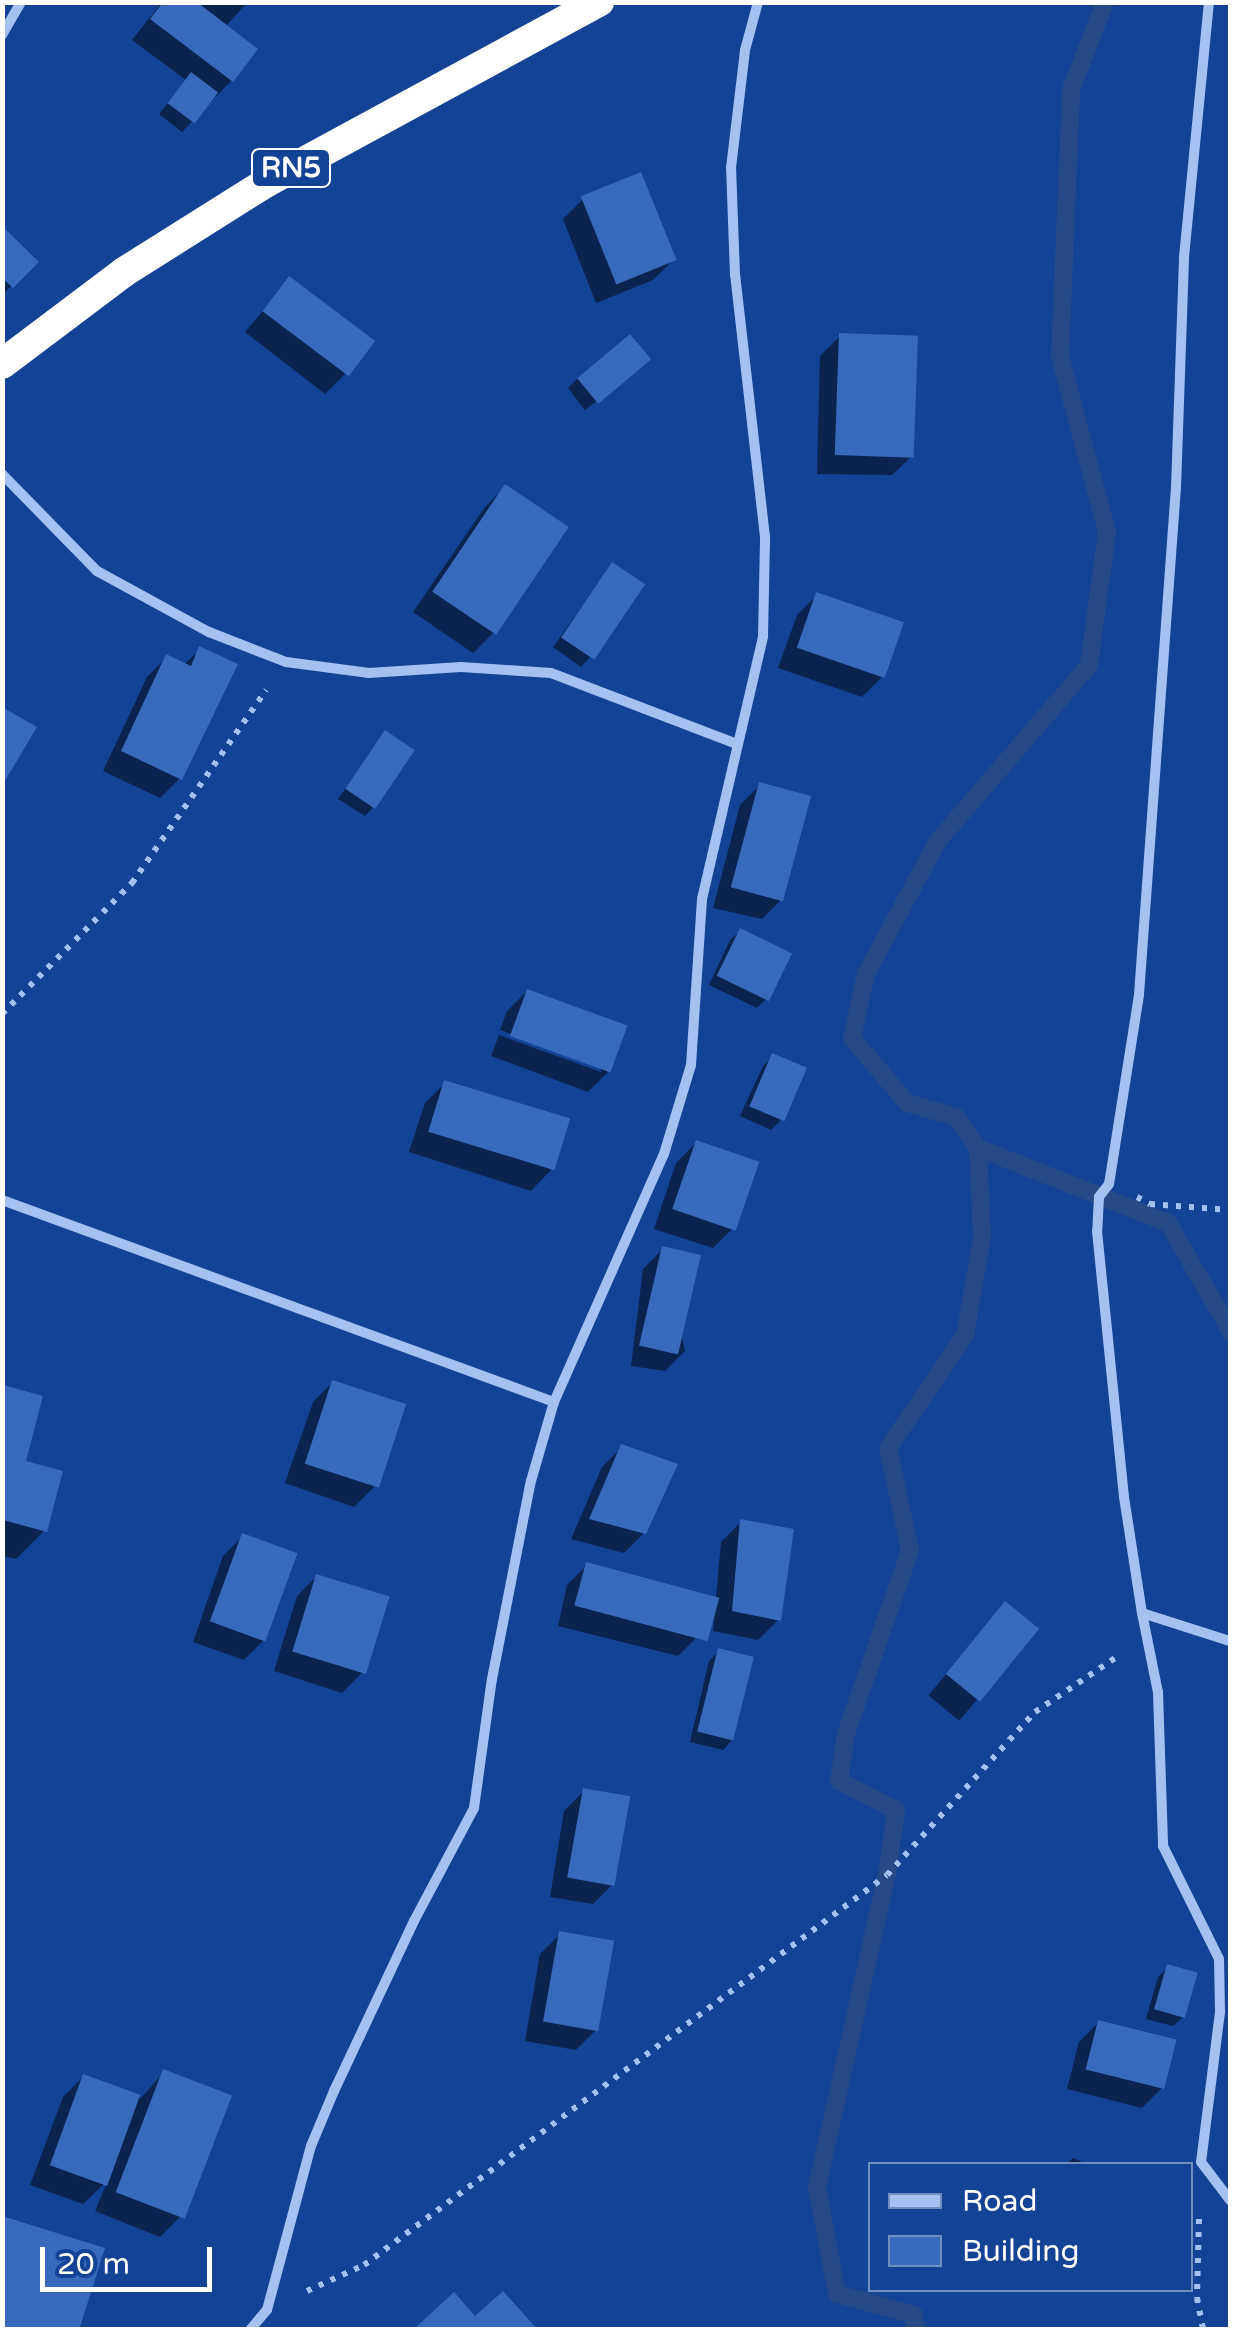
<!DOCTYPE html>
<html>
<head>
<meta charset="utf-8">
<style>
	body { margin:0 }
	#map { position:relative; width:1233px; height:2332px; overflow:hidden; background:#144295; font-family:"Varela Round",sans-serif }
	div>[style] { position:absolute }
	.shadow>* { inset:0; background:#0007; transform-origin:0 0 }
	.stream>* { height:18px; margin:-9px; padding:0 9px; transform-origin:9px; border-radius:9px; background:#274987 }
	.building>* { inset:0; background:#3869bb; transform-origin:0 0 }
	.path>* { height:6px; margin-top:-3px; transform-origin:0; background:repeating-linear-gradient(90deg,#a4c1f2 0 5px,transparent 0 13px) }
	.street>* { height:10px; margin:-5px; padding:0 5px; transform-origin:5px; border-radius:5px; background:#a4c1f2 }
	.highway>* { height:30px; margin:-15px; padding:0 15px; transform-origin:15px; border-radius:15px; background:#fff }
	span { translate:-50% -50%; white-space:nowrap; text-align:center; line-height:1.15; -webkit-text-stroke:8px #144295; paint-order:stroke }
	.shield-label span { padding:2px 8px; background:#144295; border:2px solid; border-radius:8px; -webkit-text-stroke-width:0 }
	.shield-label { font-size:28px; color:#fff; font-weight:700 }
	.frame { position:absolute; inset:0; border:5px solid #fff; pointer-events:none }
	.legend { position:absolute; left:868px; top:2162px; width:325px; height:130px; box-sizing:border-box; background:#144295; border:2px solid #728ebf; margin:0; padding:12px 18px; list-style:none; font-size:30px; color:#fff }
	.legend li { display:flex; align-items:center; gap:20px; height:50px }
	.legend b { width:50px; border:2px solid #728ebf }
	.scale { position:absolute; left:40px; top:2247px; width:172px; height:45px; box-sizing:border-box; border:5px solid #fff; border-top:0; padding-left:12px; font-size:30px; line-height:35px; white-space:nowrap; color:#fff; -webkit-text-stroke:8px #144295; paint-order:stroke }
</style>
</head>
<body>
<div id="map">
	<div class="shadow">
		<div style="clip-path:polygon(162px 2px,248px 2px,225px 27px,232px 80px,182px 132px,159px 114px,186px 80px,132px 40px)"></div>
		<div style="clip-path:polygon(583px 199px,673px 260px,653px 280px,596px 303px,563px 219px)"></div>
		<div style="clip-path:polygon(2px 229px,36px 262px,2px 295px)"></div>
		<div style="clip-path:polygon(290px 279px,345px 374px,325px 394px,245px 332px)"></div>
		<div style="clip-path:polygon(840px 336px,913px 455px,892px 475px,817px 474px,820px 356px)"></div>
		<div style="clip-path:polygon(638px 369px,585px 410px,568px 388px,577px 379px)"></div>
		<div style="clip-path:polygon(505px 487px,566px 528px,493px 633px,473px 653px,413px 612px,485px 507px)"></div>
		<div style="clip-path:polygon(612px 565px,590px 657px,581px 667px,553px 647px)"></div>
		<div style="clip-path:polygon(817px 595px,882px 677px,862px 697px,778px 668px,797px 615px)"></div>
		<div style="clip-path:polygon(200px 649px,180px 778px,160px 798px,103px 771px,147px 677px,167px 657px,184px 665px)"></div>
		<div style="clip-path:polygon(385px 733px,374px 806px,365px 816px,338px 799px)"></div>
		<div style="clip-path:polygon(760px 785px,782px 899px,762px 919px,713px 908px,740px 805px)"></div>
		<div style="clip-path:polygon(740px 931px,767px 998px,757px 1008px,709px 985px,730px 940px)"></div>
		<div style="clip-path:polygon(527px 991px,608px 1072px,588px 1092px,491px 1056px,499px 1035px,601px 1072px,601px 1067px,500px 1030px,507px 1011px)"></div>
		<div style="clip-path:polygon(773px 1056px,781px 1120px,771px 1130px,740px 1116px,763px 1066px)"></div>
		<div style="clip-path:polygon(445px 1083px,551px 1170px,531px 1191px,409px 1152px,425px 1103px)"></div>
		<div style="clip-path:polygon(696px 1143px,733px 1228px,713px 1248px,654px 1229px,676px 1163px)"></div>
		<div style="clip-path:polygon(663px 1249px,685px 1351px,665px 1371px,631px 1366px,643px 1269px)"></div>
		<div style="clip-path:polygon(333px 1382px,374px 1487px,354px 1507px,285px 1483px,313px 1402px)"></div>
		<div style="clip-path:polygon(2px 1387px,40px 1397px,23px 1462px,44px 1531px,16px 1559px,2px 1556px)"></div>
		<div style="clip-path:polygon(622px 1447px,644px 1533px,624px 1553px,571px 1539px,602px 1467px)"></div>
		<div style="clip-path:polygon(741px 1522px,778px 1620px,758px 1640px,713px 1631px,721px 1542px)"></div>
		<div style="clip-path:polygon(243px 1536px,264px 1640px,244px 1660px,193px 1642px,223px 1556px)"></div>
		<div style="clip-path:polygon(587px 1565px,698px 1636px,678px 1656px,558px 1626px,567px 1585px)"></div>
		<div style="clip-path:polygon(317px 1576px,362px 1673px,342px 1693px,274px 1671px,297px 1596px)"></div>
		<div style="left:1005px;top:1604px;width:40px;height:119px;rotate:40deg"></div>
		<div style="clip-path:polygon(719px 1651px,732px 1740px,723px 1750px,690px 1742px,709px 1661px)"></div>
		<div style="clip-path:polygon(584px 1791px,613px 1884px,593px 1904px,550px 1897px,564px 1811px)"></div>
		<div style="clip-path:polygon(560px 1934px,596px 2030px,576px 2050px,525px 2041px,540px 1954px)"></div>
		<div style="clip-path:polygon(1168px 1967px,1183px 2017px,1173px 2026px,1146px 2019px,1158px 1977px)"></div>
		<div style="clip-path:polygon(1099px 2022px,1162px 2088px,1142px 2108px,1067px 2089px,1079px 2042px)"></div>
		<div style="clip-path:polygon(164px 2072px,180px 2217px,160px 2237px,95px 2211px,108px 2180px,83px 2204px,30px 2185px,63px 2097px,83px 2077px,141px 2098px)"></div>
		<div style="clip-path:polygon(1073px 2158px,1087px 2164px,1066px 2164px)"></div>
	</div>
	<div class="stream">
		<div style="left:978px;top:1148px;width:204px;rotate:21.5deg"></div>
		<div style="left:1168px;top:1223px;width:124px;rotate:59.9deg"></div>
		<div style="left:916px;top:2330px;width:15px;rotate:-98deg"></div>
		<div style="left:914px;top:2315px;width:80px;rotate:-164.7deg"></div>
		<div style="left:837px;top:2294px;width:109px;rotate:-100.6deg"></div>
		<div style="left:817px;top:2187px;width:320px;rotate:-77.4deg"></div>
		<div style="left:887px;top:1875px;width:66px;rotate:-82.1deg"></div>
		<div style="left:896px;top:1810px;width:64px;rotate:-153deg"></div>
		<div style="left:839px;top:1781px;width:48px;rotate:-81.5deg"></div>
		<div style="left:846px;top:1734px;width:195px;rotate:-70.8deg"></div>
		<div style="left:910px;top:1550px;width:104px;rotate:-102.2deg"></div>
		<div style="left:888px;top:1448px;width:137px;rotate:-55.7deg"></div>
		<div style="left:965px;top:1335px;width:98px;rotate:-80.1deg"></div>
		<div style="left:982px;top:1238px;width:90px;rotate:-92.5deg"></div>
		<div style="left:978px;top:1148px;width:38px;rotate:-125deg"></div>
		<div style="left:956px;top:1117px;width:51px;rotate:-164.1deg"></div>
		<div style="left:907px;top:1103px;width:85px;rotate:-130.2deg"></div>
		<div style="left:852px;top:1038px;width:66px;rotate:-77.7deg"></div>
		<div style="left:866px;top:974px;width:150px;rotate:-61.7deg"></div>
		<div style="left:937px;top:842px;width:233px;rotate:-49.3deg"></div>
		<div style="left:1089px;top:665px;width:134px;rotate:-82.3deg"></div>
		<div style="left:1107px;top:532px;width:182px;rotate:-105deg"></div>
		<div style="left:1060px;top:356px;width:266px;rotate:-87.6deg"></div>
		<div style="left:1071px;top:90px;width:94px;rotate:-68.9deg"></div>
	</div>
	<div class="building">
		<div style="clip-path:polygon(163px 2px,197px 2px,258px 49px,233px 82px,150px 19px)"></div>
		<div style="left:191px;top:72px;width:34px;height:39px;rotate:37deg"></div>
		<div style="left:641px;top:172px;width:95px;height:65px;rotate:68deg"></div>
		<div style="clip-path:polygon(2px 226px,39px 262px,13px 288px,2px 278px)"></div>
		<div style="left:289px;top:276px;width:108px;height:44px;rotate:37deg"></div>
		<div style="left:839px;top:333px;width:79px;height:122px;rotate:2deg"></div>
		<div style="left:630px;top:334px;width:33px;height:69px;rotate:50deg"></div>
		<div style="left:505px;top:484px;width:77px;height:130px;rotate:34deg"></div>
		<div style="left:612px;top:562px;width:40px;height:91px;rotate:34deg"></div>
		<div style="left:816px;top:592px;width:93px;height:59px;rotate:19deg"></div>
		<div style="clip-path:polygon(199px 646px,238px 664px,182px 780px,121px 751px,166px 654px,191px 666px)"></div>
		<div style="clip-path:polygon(2px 707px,37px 727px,2px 786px)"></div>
		<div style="left:385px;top:730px;width:36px;height:71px;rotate:34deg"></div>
		<div style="left:759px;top:782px;width:54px;height:109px;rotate:15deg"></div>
		<div style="left:740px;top:928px;width:58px;height:53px;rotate:26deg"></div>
		<div style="left:527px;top:989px;width:107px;height:50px;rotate:20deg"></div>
		<div style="left:772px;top:1053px;width:38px;height:58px;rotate:23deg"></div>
		<div style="left:444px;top:1080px;width:132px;height:54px;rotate:17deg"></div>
		<div style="left:696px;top:1140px;width:67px;height:73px;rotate:19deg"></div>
		<div style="left:662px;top:1246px;width:40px;height:102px;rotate:13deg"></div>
		<div style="left:332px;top:1380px;width:78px;height:88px;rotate:18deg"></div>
		<div style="clip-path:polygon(3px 1385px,43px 1396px,26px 1461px,63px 1471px,47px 1532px,3px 1520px)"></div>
		<div style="clip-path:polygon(621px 1444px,678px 1464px,646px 1534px,589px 1519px)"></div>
		<div style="clip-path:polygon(740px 1519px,794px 1529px,781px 1621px,732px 1611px)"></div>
		<div style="left:242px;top:1533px;width:59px;height:94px;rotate:20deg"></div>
		<div style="left:586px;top:1562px;width:138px;height:45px;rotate:15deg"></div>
		<div style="left:316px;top:1574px;width:77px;height:81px;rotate:17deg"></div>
		<div style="left:1005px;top:1601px;width:44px;height:94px;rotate:39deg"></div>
		<div style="left:718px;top:1648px;width:37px;height:86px;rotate:14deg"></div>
		<div style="left:583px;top:1788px;width:48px;height:91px;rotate:10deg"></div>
		<div style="left:559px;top:1931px;width:56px;height:92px;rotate:10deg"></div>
		<div style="left:1167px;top:1964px;width:32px;height:47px;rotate:16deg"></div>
		<div style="left:1098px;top:2020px;width:81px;height:51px;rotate:14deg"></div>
		<div style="left:163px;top:2069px;width:74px;height:132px;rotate:21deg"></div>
		<div style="left:83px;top:2074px;width:61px;height:97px;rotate:20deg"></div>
		<div style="clip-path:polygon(2px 2216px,105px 2248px,79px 2330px,2px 2330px)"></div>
		<div style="clip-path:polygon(503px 2291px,538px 2330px,413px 2330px,454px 2292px,475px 2316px)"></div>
	</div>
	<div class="path">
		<div style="left:2px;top:1014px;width:185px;rotate:-45.2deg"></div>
		<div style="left:132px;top:883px;width:235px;rotate:-55.2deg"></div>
		<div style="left:1137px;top:1197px;width:15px;rotate:28deg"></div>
		<div style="left:1150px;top:1204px;width:80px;rotate:4.3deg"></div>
		<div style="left:1199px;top:2219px;width:79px;rotate:91.5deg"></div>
		<div style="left:1197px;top:2298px;width:33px;rotate:79deg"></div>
		<div style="left:307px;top:2291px;width:63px;rotate:-24.5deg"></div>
		<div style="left:364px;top:2265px;width:652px;rotate:-36.71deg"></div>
		<div style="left:887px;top:1875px;width:220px;rotate:-47.8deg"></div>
		<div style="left:1035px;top:1712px;width:97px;rotate:-34deg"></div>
	</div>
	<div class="street">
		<div style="left:1209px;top:2px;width:258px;rotate:95.6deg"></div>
		<div style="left:1184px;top:259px;width:228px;rotate:92deg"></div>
		<div style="left:1176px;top:487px;width:509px;rotate:94.17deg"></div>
		<div style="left:1139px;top:995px;width:191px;rotate:99deg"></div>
		<div style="left:1109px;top:1184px;width:16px;rotate:128deg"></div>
		<div style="left:1099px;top:1197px;width:34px;rotate:93deg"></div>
		<div style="left:1097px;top:1231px;width:267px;rotate:84.2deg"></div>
		<div style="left:1124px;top:1497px;width:117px;rotate:81.2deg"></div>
		<div style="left:1142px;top:1613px;width:92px;rotate:17.7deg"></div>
		<div style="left:2px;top:35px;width:38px;rotate:-60deg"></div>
		<div style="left:2px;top:474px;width:136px;rotate:45.6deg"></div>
		<div style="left:97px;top:571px;width:128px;rotate:28.6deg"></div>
		<div style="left:209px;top:632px;width:83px;rotate:21.3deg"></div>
		<div style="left:286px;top:662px;width:84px;rotate:7.5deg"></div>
		<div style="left:369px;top:673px;width:92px;rotate:-3.7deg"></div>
		<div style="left:461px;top:667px;width:90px;rotate:3.8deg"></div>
		<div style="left:551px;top:673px;width:199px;rotate:20.9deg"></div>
		<div style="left:2px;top:1200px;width:588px;rotate:20.1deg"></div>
		<div style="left:1142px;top:1613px;width:81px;rotate:78.6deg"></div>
		<div style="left:1158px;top:1692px;width:154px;rotate:88.1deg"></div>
		<div style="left:1163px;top:1846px;width:126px;rotate:63.6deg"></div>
		<div style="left:1219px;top:1959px;width:53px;rotate:88.9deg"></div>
		<div style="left:1220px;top:2012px;width:151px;rotate:97.2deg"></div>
		<div style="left:1201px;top:2162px;width:48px;rotate:52.7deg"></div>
		<div style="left:250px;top:2330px;width:26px;rotate:-50deg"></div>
		<div style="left:267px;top:2310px;width:170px;rotate:-75deg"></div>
		<div style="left:311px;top:2146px;width:60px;rotate:-67.3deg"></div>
		<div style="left:334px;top:2091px;width:188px;rotate:-64.8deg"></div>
		<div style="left:414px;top:1921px;width:128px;rotate:-62deg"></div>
		<div style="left:474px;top:1808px;width:130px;rotate:-82.1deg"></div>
		<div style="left:492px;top:1679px;width:202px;rotate:-78.9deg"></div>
		<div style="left:531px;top:1481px;width:82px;rotate:-73.8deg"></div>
		<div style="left:554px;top:1402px;width:271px;rotate:-66.1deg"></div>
		<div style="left:664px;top:1154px;width:93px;rotate:-73.1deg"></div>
		<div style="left:691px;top:1065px;width:166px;rotate:-86.2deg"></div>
		<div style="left:702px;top:899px;width:270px;rotate:-76.9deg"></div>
		<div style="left:763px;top:636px;width:99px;rotate:-88.8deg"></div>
		<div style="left:765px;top:537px;width:264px;rotate:-96.5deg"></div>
		<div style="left:735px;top:275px;width:107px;rotate:-92.1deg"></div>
		<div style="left:731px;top:168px;width:119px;rotate:-83.2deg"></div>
		<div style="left:745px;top:50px;width:50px;rotate:-74.8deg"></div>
	</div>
	<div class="highway">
		<div style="left:2px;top:364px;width:153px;rotate:-37deg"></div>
		<div style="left:124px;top:272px;width:169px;rotate:-32.2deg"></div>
		<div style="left:267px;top:182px;width:378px;rotate:-28.5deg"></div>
	</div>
	<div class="shield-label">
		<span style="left:291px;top:168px">RN5</span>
	</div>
	<div class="frame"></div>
	<ul class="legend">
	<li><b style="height:12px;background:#a4c1f2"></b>Road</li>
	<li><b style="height:28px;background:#3869bb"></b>Building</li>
	</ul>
	<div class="scale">20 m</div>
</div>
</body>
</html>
